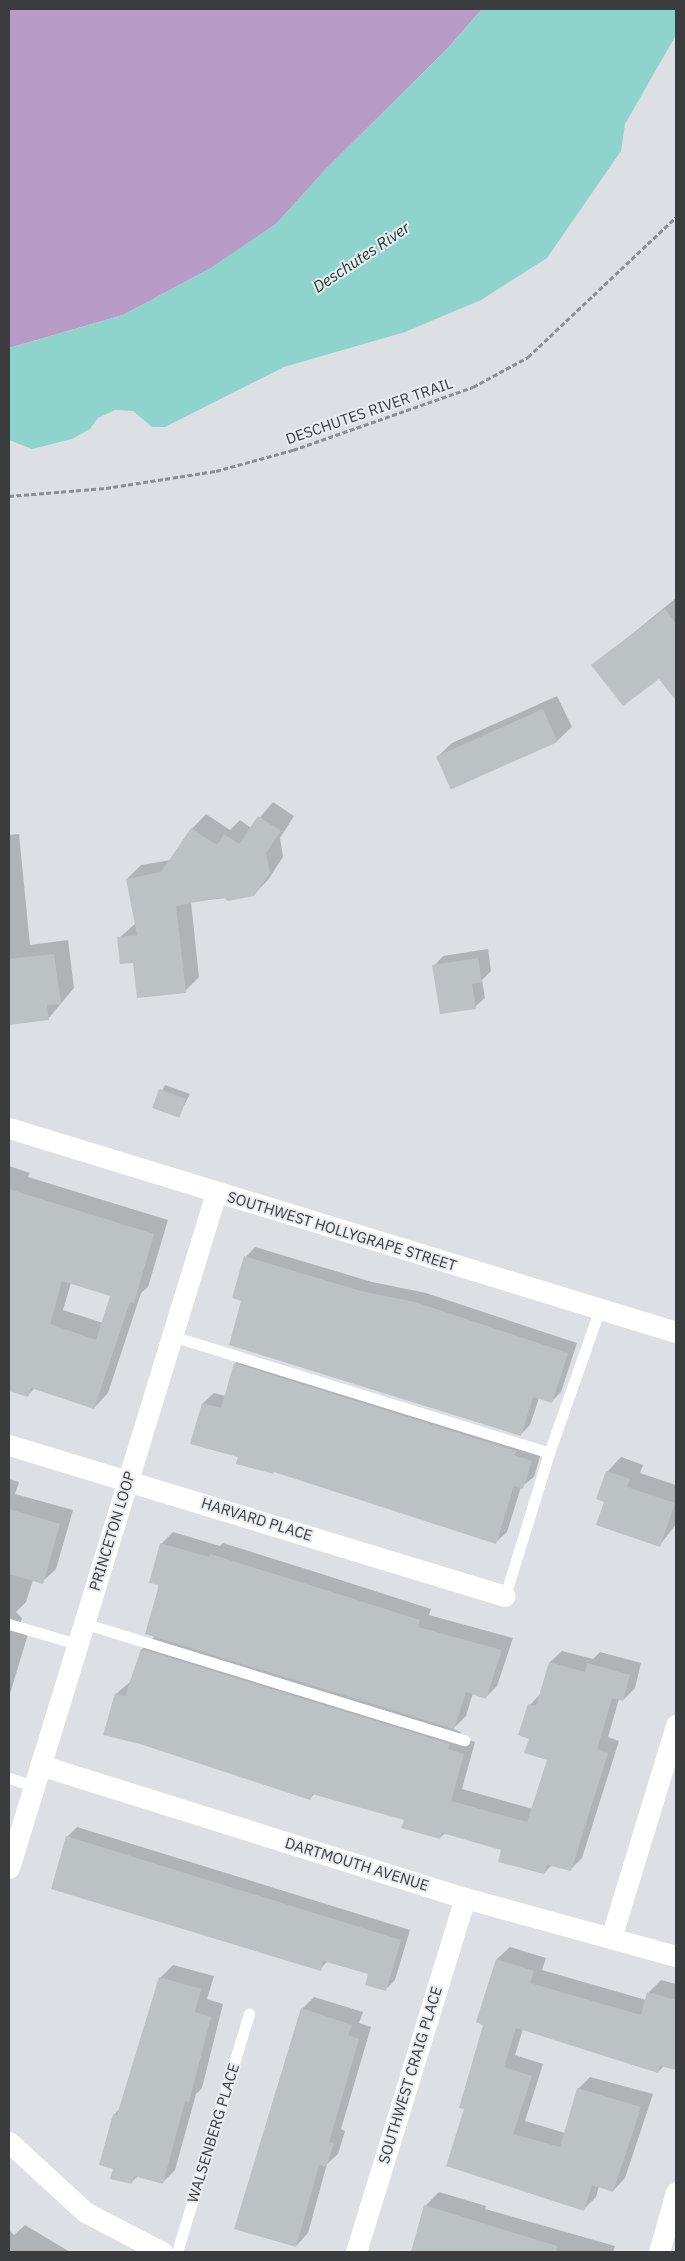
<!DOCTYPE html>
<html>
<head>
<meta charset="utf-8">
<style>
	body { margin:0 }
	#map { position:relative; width:685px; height:2261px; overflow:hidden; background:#dce0e4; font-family:"IBM Plex Sans",sans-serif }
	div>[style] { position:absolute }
	.forest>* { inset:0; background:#b99bc7 }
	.water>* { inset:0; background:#8ed4cc }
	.shadow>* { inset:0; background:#0003 }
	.building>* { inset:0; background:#bcc2c4; transform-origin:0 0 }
	.path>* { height:3px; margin-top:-1.5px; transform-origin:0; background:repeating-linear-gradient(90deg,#8c8e91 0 5px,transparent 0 7.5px) }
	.lane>* { height:11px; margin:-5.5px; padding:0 5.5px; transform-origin:5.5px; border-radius:5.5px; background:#fff }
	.street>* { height:21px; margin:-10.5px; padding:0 10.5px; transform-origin:10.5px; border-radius:10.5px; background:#fff }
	span { translate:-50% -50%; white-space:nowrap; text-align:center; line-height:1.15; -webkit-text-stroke:4px #e9edf1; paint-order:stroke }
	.street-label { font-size:15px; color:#3b3c3e }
	.water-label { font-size:16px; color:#173936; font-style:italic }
	.frame { position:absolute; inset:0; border:10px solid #3b3c3e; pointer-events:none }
</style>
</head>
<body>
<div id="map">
	<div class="forest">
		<div style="clip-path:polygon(9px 9px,482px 9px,447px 49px,325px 170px,276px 224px,211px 268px,123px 315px,9px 348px)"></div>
	</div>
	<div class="water">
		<div style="clip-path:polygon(482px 9px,676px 9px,676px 35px,625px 124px,621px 151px,547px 258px,481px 300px,405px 332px,284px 367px,165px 427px,152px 427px,133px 411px,115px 410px,98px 418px,90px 429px,72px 439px,32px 449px,9px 440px,9px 348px,123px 315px,211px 268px,276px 224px,325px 170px,447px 49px)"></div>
	</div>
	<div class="shadow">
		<div style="clip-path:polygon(676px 598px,676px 699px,659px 677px,593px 666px)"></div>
		<div style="clip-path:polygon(557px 696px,572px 727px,557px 741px,437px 757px,452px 743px)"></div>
		<div style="clip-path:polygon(273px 802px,294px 816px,280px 838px,283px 857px,268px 880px,253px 895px,191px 902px,199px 977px,185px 991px,134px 962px,119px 938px,136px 923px,127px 879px,141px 865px,171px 860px,192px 829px,206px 814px,230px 830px,240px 820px,251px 828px)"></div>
		<div style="clip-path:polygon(19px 834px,30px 945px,68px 940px,74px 988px,48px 1019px,9px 1024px,9px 835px)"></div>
		<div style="clip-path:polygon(488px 949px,491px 971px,482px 980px,485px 998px,475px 1007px,434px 966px,443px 956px)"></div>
		<div style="clip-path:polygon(165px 1085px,190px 1094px,178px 1117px,153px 1108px)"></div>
		<div style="clip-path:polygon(evenodd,9px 1166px,30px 1173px,28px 1177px,168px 1220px,148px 1287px,141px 1293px,108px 1393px,94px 1408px,35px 1388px,28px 1395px,9px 1390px,9px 1295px,34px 1263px,9px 1255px,9px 1166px,71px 1283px,112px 1295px,103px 1323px,63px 1310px,71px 1283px)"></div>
		<div style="clip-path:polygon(255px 1247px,372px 1282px,426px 1293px,577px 1343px,561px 1392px,551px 1402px,539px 1398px,530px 1425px,520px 1435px,243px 1300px,246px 1257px)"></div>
		<div style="clip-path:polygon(245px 1353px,542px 1450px,534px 1477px,521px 1487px,507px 1532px,496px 1542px,276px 1471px,273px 1473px,240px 1456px,203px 1403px,214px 1393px,226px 1396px,235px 1364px)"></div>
		<div style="clip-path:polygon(621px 1457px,643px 1465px,640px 1473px,676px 1485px,676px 1524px,660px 1545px,606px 1501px,607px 1472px)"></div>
		<div style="clip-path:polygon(9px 1479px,19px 1482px,15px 1494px,73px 1510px,56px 1569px,42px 1582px,33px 1580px,26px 1602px,16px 1612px,22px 1618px,19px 1628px,29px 1631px,9px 1697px)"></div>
		<div style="clip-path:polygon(173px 1532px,220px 1546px,223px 1543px,325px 1575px,431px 1609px,429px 1615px,513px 1638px,497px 1686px,486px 1697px,473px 1693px,466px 1716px,453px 1729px,461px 1732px,459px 1737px,475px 1742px,462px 1789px,533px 1809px,548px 1760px,531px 1738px,530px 1705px,542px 1692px,550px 1662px,562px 1651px,593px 1659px,600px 1652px,641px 1663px,635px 1688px,623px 1700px,619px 1699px,608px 1737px,619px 1741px,582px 1858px,570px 1870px,552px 1865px,544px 1873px,503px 1849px,445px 1833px,440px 1838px,405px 1820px,315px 1793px,310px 1799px,116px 1694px,130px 1682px,142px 1649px,155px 1636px,161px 1544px)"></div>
		<div style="clip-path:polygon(77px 1827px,410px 1930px,395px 1980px,385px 1990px,370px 1973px,328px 1961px,320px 1969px,67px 1837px)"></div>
		<div style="clip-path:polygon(510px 1947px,546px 1958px,542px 1970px,646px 2000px,649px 1992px,661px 1980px,676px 1984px,674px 2068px,664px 2066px,658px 2072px,523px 2029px,515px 2055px,543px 2064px,525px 2121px,565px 2133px,578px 2089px,590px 2077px,653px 2094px,625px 2178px,613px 2191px,599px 2186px,596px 2197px,583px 2210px,465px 2108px,485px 2024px,477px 2022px,497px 1959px)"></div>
		<div style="clip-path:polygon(173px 1965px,214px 1976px,207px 1999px,223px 2004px,202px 2088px,196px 2094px,175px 2170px,162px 2183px,138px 2176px,131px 2183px,114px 2168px,114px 2115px,120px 2108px,160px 1978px)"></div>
		<div style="clip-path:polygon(314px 1997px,363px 2012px,359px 2023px,371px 2027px,341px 2129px,345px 2131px,338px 2154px,327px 2164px,308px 2233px,296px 2246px,302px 2009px)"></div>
		<div style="clip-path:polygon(439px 2192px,486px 2206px,485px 2209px,615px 2246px,613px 2252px,413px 2252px,426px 2205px)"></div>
		<div style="clip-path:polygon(25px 2225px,70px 2252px,9px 2252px,9px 2230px,14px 2235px)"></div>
	</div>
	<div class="building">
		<div style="clip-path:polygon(665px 609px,676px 624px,676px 701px,659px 679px,623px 706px,591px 665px)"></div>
		<div style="left:543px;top:709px;width:36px;height:117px;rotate:66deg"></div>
		<div style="clip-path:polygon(258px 816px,281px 831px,266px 853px,270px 873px,254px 896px,228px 901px,223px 897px,176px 906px,186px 993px,137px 998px,133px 963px,120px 964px,117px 937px,137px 935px,126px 879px,161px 872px,191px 828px,217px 845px,224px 834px,239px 844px)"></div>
		<div style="clip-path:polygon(54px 954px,61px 1004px,47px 1005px,49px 1020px,9px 1025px,9px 959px)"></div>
		<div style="clip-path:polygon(478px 958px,482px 982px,472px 984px,476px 1009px,440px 1014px,432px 965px)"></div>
		<div style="left:159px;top:1089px;width:29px;height:20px;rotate:20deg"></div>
		<div style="clip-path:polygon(evenodd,9px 1189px,154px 1234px,134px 1303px,130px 1302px,94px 1409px,31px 1388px,28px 1397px,9px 1391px,9px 1189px,62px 1281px,110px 1296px,96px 1340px,50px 1324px,62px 1281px)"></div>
		<div style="clip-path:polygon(244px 1256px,361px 1291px,415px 1302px,568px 1353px,552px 1403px,533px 1397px,521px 1436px,229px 1345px,241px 1301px,232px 1298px)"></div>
		<div style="clip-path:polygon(234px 1363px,516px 1451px,514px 1455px,532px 1461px,523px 1489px,514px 1486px,496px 1544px,274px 1472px,274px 1474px,236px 1464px,238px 1457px,190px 1444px,202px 1403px,221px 1408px)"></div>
		<div style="clip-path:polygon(606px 1471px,630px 1479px,627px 1487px,675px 1503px,660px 1547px,596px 1525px,604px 1502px,596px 1499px)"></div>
		<div style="clip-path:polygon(9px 1509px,60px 1524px,43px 1584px,9px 1574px)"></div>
		<div style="clip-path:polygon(160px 1543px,209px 1557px,210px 1554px,313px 1586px,420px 1620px,418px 1627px,502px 1650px,486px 1699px,466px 1692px,454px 1729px,145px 1634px,159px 1585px,149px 1583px)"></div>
		<div style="clip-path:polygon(141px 1649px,450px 1744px,448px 1749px,464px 1754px,451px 1801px,527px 1822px,547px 1760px,524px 1753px,529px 1739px,518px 1735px,528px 1704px,536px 1706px,549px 1662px,585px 1672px,587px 1663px,630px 1675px,623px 1701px,612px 1698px,597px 1749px,608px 1753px,571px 1871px,547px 1865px,544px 1874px,498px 1862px,501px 1850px,442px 1833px,440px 1839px,401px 1828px,404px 1820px,312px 1794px,310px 1800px,140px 1744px,103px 1735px,115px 1693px,125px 1696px)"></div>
		<div style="clip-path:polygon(66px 1836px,401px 1940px,386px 1991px,365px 1985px,368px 1974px,323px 1961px,321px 1971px,51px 1889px)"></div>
		<div style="clip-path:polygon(496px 1959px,534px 1971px,530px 1983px,641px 2015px,647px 1992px,676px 2000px,676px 2070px,660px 2066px,658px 2073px,516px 2028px,504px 2067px,532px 2076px,513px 2134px,560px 2147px,577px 2088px,641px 2107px,613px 2192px,592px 2185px,584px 2211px,446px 2166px,464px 2109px,459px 2108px,483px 2025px,476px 2022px)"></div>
		<div style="clip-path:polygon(159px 1977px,201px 1989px,195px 2012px,211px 2017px,189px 2102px,185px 2101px,163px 2184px,134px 2176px,132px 2184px,110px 2179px,113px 2169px,99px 2165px,113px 2114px,117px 2115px)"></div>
		<div style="clip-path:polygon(301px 2008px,352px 2025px,348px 2035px,359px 2039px,329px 2142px,334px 2143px,326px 2167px,319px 2165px,296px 2247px,234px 2229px)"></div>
		<div style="clip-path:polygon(424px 2205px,557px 2246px,556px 2252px,411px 2252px)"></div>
	</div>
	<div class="path">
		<div style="left:9px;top:496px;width:97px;rotate:-4.7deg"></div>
		<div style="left:106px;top:488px;width:111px;rotate:-8.8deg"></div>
		<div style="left:216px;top:471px;width:80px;rotate:-15.3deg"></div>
		<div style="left:293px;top:450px;width:191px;rotate:-19.3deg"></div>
		<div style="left:473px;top:387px;width:63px;rotate:-28.6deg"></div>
		<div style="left:528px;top:357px;width:204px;rotate:-43.4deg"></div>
	</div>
	<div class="lane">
		<div style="left:172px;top:1336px;width:395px;rotate:17.2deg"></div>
		<div style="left:505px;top:1596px;width:150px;rotate:-72.9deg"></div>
		<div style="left:549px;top:1453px;width:154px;rotate:-70.6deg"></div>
		<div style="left:83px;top:1623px;width:399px;rotate:17.1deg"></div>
		<div style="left:9px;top:1624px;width:71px;rotate:16.4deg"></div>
		<div style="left:9px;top:1778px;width:26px;rotate:18deg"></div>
		<div style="left:177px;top:2252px;width:249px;rotate:-73.2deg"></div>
	</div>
	<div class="street">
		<div style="left:9px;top:1128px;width:697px;rotate:17.01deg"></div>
		<div style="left:9px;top:1445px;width:518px;rotate:16.93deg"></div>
		<div style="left:40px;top:1765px;width:445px;rotate:17.4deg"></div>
		<div style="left:465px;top:1898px;width:219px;rotate:15.4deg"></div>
		<div style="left:9px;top:1868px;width:706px;rotate:-72.95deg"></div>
		<div style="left:611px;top:1938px;width:223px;rotate:-73deg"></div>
		<div style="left:9px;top:2142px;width:103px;rotate:42.6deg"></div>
		<div style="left:85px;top:2212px;width:87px;rotate:27.5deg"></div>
		<div style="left:356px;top:2252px;width:370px;rotate:-72.9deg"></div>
		<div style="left:659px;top:2252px;width:62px;rotate:-74.2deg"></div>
	</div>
	<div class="street-label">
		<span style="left:369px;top:411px;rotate:-19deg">DESCHUTES RIVER TRAIL</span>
		<span style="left:342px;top:1231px;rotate:17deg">SOUTHWEST HOLLYGRAPE STREET</span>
		<span style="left:257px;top:1519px;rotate:17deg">HARVARD PLACE</span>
		<span style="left:112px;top:1531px;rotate:-73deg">PRINCETON LOOP</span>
		<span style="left:357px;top:1864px;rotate:17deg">DARTMOUTH AVENUE</span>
		<span style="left:410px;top:2075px;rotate:-73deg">SOUTHWEST CRAIG PLACE</span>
		<span style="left:213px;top:2133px;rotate:-73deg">WALSENBERG PLACE</span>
	</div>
	<div class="water-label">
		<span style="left:361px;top:257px;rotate:-34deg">Deschutes River</span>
	</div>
	<div class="frame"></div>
</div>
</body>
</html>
